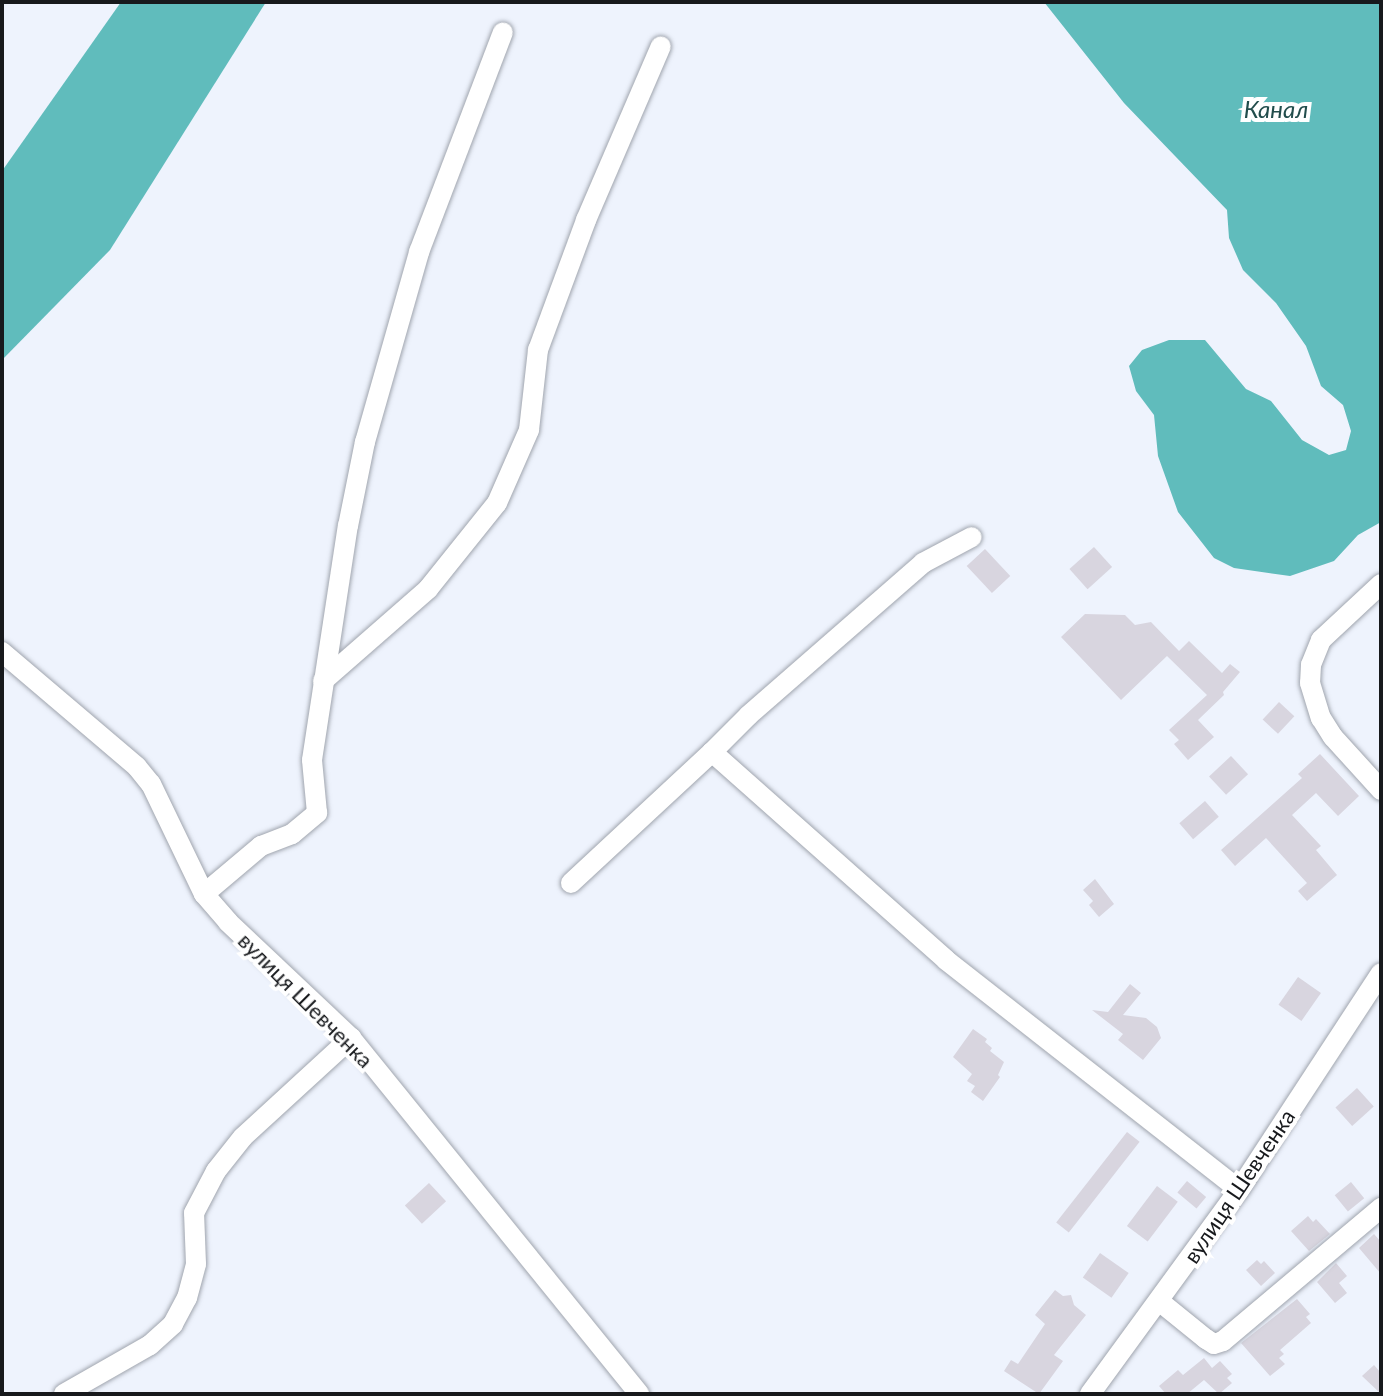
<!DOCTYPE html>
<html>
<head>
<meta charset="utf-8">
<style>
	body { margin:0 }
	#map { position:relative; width:1383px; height:1396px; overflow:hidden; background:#eef3fd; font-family:Lato,sans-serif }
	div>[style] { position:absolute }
	.water>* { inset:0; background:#60bcbc }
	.building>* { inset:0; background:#d8d5df; transform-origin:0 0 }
	.roads { filter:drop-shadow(0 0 2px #a0a5ae) drop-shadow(0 0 2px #a0a5ae) }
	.minor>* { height:20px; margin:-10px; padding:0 10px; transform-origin:10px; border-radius:10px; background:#fff }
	span { translate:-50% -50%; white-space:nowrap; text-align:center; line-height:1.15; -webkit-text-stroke:8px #fff; paint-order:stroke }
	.street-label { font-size:22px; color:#17191c }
	.water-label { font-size:24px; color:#224d4c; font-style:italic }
	.frame { position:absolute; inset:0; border:4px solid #17191c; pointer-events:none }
</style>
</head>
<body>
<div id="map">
	<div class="water">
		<div style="clip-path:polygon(121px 2px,266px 2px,110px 250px,2px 360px,2px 171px)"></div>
		<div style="clip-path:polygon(1044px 2px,1381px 2px,1381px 522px,1358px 535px,1334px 561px,1290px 576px,1234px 568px,1214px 558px,1178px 512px,1158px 456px,1154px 415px,1136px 391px,1129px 366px,1142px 350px,1169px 340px,1205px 340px,1246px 389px,1271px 401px,1302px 440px,1329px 455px,1346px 450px,1351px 431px,1343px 405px,1321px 386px,1306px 346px,1276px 303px,1243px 270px,1229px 238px,1227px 210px,1124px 103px)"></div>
	</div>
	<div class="building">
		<div style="left:1094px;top:547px;width:27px;height:33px;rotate:48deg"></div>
		<div style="left:985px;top:549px;width:37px;height:25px;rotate:47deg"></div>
		<div style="clip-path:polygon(1085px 614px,1125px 615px,1135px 625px,1151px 622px,1179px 651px,1189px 641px,1222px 673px,1230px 664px,1240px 672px,1223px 692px,1224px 695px,1198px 720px,1214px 737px,1188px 760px,1174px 744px,1179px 740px,1169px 730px,1207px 695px,1167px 656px,1121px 700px,1061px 637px)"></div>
		<div style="left:1279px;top:702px;width:21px;height:24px;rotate:43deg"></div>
		<div style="clip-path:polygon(1320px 754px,1359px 796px,1338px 816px,1316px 793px,1292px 815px,1321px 846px,1316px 850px,1337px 875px,1307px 901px,1298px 891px,1307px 883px,1266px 838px,1235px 866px,1221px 850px,1302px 778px,1298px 774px)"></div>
		<div style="left:1231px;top:756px;width:25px;height:30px;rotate:47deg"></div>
		<div style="left:1205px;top:801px;width:21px;height:34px;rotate:49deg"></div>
		<div style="clip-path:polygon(1095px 879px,1114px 904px,1099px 917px,1089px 905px,1093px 901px,1083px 890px)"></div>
		<div style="left:1298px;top:977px;width:28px;height:34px;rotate:35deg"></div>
		<div style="clip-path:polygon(1130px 984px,1141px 993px,1123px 1015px,1146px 1018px,1157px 1027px,1161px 1038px,1143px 1060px,1118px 1040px,1123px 1034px,1092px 1010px,1108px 1012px)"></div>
		<div style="clip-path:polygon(973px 1029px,987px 1039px,985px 1042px,992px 1048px,990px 1051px,1004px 1062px,998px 1075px,1000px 1077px,983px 1101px,971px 1092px,975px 1086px,967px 1081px,972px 1074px,953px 1057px)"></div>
		<div style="left:1357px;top:1088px;width:25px;height:29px;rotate:48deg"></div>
		<div style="left:1127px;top:1132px;width:16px;height:115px;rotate:38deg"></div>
		<div style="left:1187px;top:1181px;width:25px;height:15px;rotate:40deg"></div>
		<div style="left:1351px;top:1182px;width:21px;height:21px;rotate:51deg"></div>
		<div style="left:429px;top:1183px;width:25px;height:33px;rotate:47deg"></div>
		<div style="left:1157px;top:1186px;width:26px;height:50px;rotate:37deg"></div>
		<div style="clip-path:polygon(1308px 1216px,1313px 1222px,1316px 1219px,1330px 1234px,1309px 1251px,1291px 1231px)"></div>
		<div style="clip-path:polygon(1374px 1234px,1381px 1242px,1381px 1274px,1359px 1248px)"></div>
		<div style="left:1100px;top:1253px;width:35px;height:30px;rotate:35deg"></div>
		<div style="clip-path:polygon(1257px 1260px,1261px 1264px,1264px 1261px,1275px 1273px,1261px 1286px,1246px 1270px)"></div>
		<div style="clip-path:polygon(1336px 1263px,1347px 1276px,1339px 1283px,1347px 1293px,1335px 1303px,1317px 1282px)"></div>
		<div style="clip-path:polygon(1055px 1290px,1063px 1296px,1071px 1295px,1074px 1305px,1086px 1315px,1054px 1355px,1063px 1361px,1039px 1394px,1004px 1371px,1011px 1360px,1018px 1364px,1045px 1324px,1035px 1315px)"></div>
		<div style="clip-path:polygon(1297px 1299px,1310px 1314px,1306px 1317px,1311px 1323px,1280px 1350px,1284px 1354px,1279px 1358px,1285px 1364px,1270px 1376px,1241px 1343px)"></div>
		<div style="clip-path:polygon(1204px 1358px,1212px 1368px,1220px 1361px,1232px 1374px,1227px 1378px,1232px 1383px,1219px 1394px,1204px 1380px,1187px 1394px,1166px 1394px,1159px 1386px,1178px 1370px,1183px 1375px)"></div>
		<div style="clip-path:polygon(1374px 1365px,1381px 1373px,1381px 1394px,1362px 1376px)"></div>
	</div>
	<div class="roads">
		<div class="minor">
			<div style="left:1381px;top:584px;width:82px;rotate:137deg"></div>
			<div style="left:1321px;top:640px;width:27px;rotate:112deg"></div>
			<div style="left:1311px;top:665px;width:18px;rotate:93deg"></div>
			<div style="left:1310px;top:683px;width:37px;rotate:73deg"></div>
			<div style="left:1321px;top:718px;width:22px;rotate:58deg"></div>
			<div style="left:1333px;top:737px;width:72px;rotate:47.8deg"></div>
			<div style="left:2px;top:652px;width:177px;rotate:40.4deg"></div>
			<div style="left:137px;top:767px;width:22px;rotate:51deg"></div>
			<div style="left:151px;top:784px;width:122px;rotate:64.3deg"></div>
			<div style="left:204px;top:894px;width:37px;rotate:49deg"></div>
			<div style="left:228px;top:922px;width:169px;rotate:43.3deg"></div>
			<div style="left:351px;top:1038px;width:458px;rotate:51deg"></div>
			<div style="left:323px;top:681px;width:140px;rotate:-41.2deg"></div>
			<div style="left:428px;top:589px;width:110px;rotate:-51.3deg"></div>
			<div style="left:497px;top:503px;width:80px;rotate:-66.3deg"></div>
			<div style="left:529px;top:430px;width:81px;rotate:-83.6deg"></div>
			<div style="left:538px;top:350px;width:139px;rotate:-69.7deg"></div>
			<div style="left:586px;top:220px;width:189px;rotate:-66.7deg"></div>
			<div style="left:712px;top:752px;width:52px;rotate:-45deg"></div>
			<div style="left:749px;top:715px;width:231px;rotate:-41.1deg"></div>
			<div style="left:923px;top:563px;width:55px;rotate:-28deg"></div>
			<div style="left:571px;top:883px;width:192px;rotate:-42.9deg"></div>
			<div style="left:712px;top:752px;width:313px;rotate:41.6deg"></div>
			<div style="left:946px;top:960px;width:372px;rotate:38.1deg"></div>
			<div style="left:204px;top:894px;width:75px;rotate:-40.1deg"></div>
			<div style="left:261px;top:846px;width:33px;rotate:-21deg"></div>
			<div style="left:292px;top:834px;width:33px;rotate:-40deg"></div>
			<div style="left:317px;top:813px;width:53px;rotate:-95.4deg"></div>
			<div style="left:312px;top:760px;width:237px;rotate:-81.3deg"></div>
			<div style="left:348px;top:526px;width:86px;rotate:-78.6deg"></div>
			<div style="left:365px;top:442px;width:198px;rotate:-74.1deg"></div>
			<div style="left:419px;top:252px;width:235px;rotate:-69.1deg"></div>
			<div style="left:1159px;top:1301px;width:60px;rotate:39deg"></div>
			<div style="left:1206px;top:1339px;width:9px;rotate:32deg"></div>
			<div style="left:1214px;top:1344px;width:9px;rotate:-18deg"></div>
			<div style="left:1223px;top:1341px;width:207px;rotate:-40.1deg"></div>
			<div style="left:64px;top:1394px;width:99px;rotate:-29.7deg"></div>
			<div style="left:150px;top:1345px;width:31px;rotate:-42deg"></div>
			<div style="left:173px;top:1324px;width:30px;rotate:-62deg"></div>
			<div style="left:187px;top:1298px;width:35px;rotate:-75deg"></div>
			<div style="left:196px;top:1264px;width:51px;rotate:-92.2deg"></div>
			<div style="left:194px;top:1213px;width:47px;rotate:-62.4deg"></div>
			<div style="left:216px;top:1171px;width:43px;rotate:-51.5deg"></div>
			<div style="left:243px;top:1137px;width:147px;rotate:-42.5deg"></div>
			<div style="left:1090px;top:1394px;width:253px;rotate:-53.9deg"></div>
			<div style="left:1239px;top:1190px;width:259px;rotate:-56.8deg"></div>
		</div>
	</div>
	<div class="street-label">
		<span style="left:306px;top:1000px;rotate:45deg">вулиця Шевченка</span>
		<span style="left:1239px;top:1186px;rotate:-56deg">вулиця Шевченка</span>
	</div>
	<div class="water-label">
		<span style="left:1276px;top:109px">Канал</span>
	</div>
	<div class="frame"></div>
</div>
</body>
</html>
